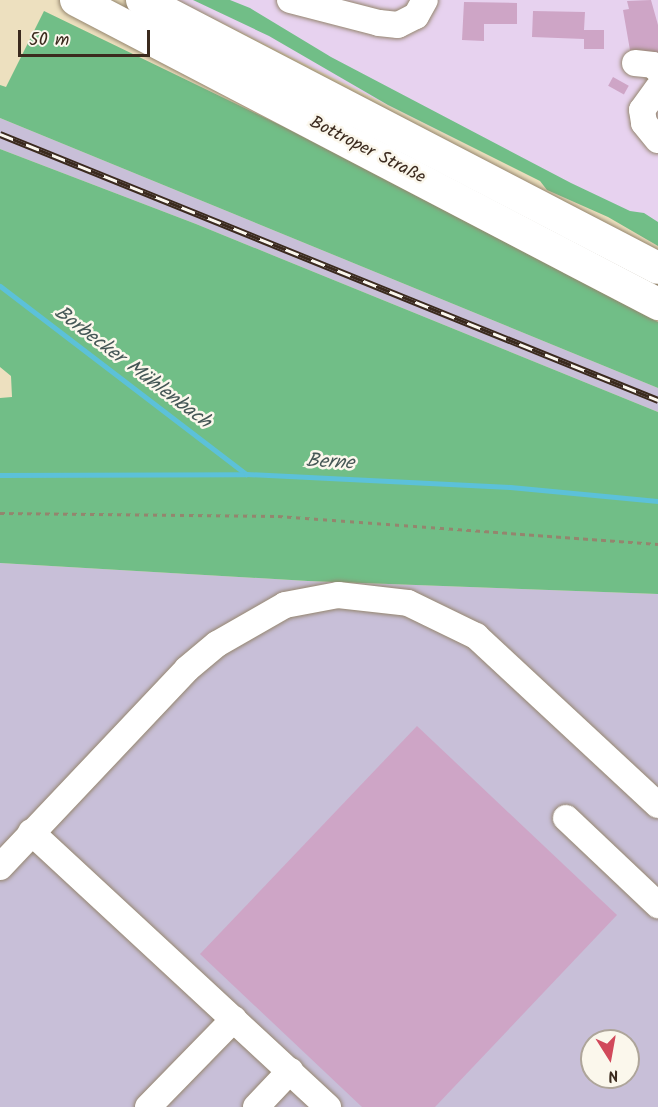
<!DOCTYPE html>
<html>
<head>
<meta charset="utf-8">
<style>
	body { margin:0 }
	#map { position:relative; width:658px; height:1107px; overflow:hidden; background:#ede0bf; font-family:Kalam,sans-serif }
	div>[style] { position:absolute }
	.built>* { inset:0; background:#e7d2ef }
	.industrial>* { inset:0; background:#c8bfd8 }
	.forest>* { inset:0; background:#71be87 }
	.stream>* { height:5px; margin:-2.5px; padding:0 2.5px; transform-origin:2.5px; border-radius:2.5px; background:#5cc1d9 }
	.building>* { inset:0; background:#cea5c6; transform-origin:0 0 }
	.path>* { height:3px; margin-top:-1.5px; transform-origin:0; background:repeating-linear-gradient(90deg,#94856e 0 4.5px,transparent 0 9px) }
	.roads { filter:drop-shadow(0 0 2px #94856e) drop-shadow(0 0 2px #94856e) }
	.minor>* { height:26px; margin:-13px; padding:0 13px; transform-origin:13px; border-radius:13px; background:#fff }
	.major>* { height:32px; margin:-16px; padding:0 16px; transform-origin:16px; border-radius:16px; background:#fff }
	.rail>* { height:7px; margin-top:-3.5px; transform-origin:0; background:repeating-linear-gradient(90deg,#fbf7ec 0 14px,#3b2a1e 0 28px); box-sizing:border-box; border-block:2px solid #3b2a1e }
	span { translate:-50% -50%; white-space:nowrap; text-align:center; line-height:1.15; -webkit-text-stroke:5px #fbf7ec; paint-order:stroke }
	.street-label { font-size:18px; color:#3b2a1e }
	.water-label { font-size:20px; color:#455756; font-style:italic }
	.north { position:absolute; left:580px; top:1029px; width:60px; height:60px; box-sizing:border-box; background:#fbf7ec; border:2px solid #aea59a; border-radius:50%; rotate:169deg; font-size:16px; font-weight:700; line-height:24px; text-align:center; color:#3b2a1e }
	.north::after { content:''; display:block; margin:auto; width:21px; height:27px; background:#d1495b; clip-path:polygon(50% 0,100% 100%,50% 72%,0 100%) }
	.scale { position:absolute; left:18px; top:30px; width:132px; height:27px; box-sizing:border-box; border:3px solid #3b2a1e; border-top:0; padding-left:8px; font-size:18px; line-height:21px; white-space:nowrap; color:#3b2a1e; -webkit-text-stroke:4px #fbf7ec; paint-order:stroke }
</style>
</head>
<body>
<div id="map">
	<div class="built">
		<div style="clip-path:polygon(176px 0,658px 0,658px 236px,448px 135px)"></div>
	</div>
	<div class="industrial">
		<div style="clip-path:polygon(0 118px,658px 388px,658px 412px,196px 224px,0 149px)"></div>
		<div style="clip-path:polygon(evenodd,0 563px,308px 581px,658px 594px,658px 1107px,0 1107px,0 563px,592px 1041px,628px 1041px,628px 1077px,592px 1077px,592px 1041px)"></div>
	</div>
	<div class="forest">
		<div style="clip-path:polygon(193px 0,230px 0,250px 8px,331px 57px,571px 183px,630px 211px,644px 213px,658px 222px,658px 246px,608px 217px,547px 190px,540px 181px,388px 105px,269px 36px)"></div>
		<div style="clip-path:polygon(44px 11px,284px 127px,658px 322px,658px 388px,0 118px,0 85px,6px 87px)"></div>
		<div style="clip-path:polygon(0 149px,196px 224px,658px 412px,658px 594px,308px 581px,0 563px,0 398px,12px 397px,11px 376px,0 367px)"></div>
	</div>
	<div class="stream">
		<div style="left:0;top:286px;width:310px;rotate:37.4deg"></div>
		<div style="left:0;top:475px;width:246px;rotate:-0.2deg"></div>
		<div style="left:246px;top:474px;width:264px;rotate:2.8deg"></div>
		<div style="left:510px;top:487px;width:149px;rotate:5.4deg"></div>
	</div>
	<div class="building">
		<div style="clip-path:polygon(651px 0,658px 25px,658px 54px,631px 56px,623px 10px,629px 9px,627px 1px)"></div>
		<div style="clip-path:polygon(464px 2px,517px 3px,517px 24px,484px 24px,484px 41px,462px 40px)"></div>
		<div style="clip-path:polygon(533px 11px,585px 12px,584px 30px,604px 30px,604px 49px,584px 49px,584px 39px,532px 37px)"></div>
		<div style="left:613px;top:77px;width:18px;height:10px;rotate:29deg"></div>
		<div style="clip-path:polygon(417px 726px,617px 915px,435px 1107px,362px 1107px,200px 954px)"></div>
	</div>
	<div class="path">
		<div style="left:0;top:513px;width:278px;rotate:0.6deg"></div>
		<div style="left:278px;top:516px;width:381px;rotate:4.2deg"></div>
	</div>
	<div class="roads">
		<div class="minor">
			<div style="left:290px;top:0;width:92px;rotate:14.5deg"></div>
			<div style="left:379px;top:23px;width:19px;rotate:6deg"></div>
			<div style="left:398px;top:25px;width:20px;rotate:-27deg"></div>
			<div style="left:416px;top:16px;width:18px;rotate:-61deg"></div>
			<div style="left:635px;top:63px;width:18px;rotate:6deg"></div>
			<div style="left:653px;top:65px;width:7px;rotate:45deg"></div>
			<div style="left:658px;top:88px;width:27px;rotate:126deg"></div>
			<div style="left:642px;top:110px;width:13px;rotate:81deg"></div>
			<div style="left:644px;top:123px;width:22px;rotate:51deg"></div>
			<div style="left:566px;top:818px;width:127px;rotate:43.4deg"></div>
			<div style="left:31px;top:832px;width:405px;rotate:42.8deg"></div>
			<div style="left:0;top:867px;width:272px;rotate:-46.6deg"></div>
			<div style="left:187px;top:669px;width:39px;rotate:-40deg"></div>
			<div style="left:217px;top:644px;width:78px;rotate:-29.8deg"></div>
			<div style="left:285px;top:605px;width:54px;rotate:-10.7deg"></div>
			<div style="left:338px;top:595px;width:70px;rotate:6.5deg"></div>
			<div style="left:408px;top:603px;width:76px;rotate:25.9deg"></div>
			<div style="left:476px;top:636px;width:248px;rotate:42.9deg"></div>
			<div style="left:148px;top:1107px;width:123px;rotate:-45.7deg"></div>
			<div style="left:256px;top:1107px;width:50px;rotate:-46.6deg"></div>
		</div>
		<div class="major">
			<div style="left:76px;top:0;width:657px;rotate:27.58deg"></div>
			<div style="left:142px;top:0;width:581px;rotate:27.45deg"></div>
		</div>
	</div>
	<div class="rail">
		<div style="left:0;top:134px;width:710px;rotate:22.01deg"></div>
	</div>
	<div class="street-label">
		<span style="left:367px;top:151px;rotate:27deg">Bottroper Straße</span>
	</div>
	<div class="water-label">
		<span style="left:132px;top:368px;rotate:37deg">Borbecker Mühlenbach</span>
		<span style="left:330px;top:463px;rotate:3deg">Berne</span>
	</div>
	<div class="north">N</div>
	<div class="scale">50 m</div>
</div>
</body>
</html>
